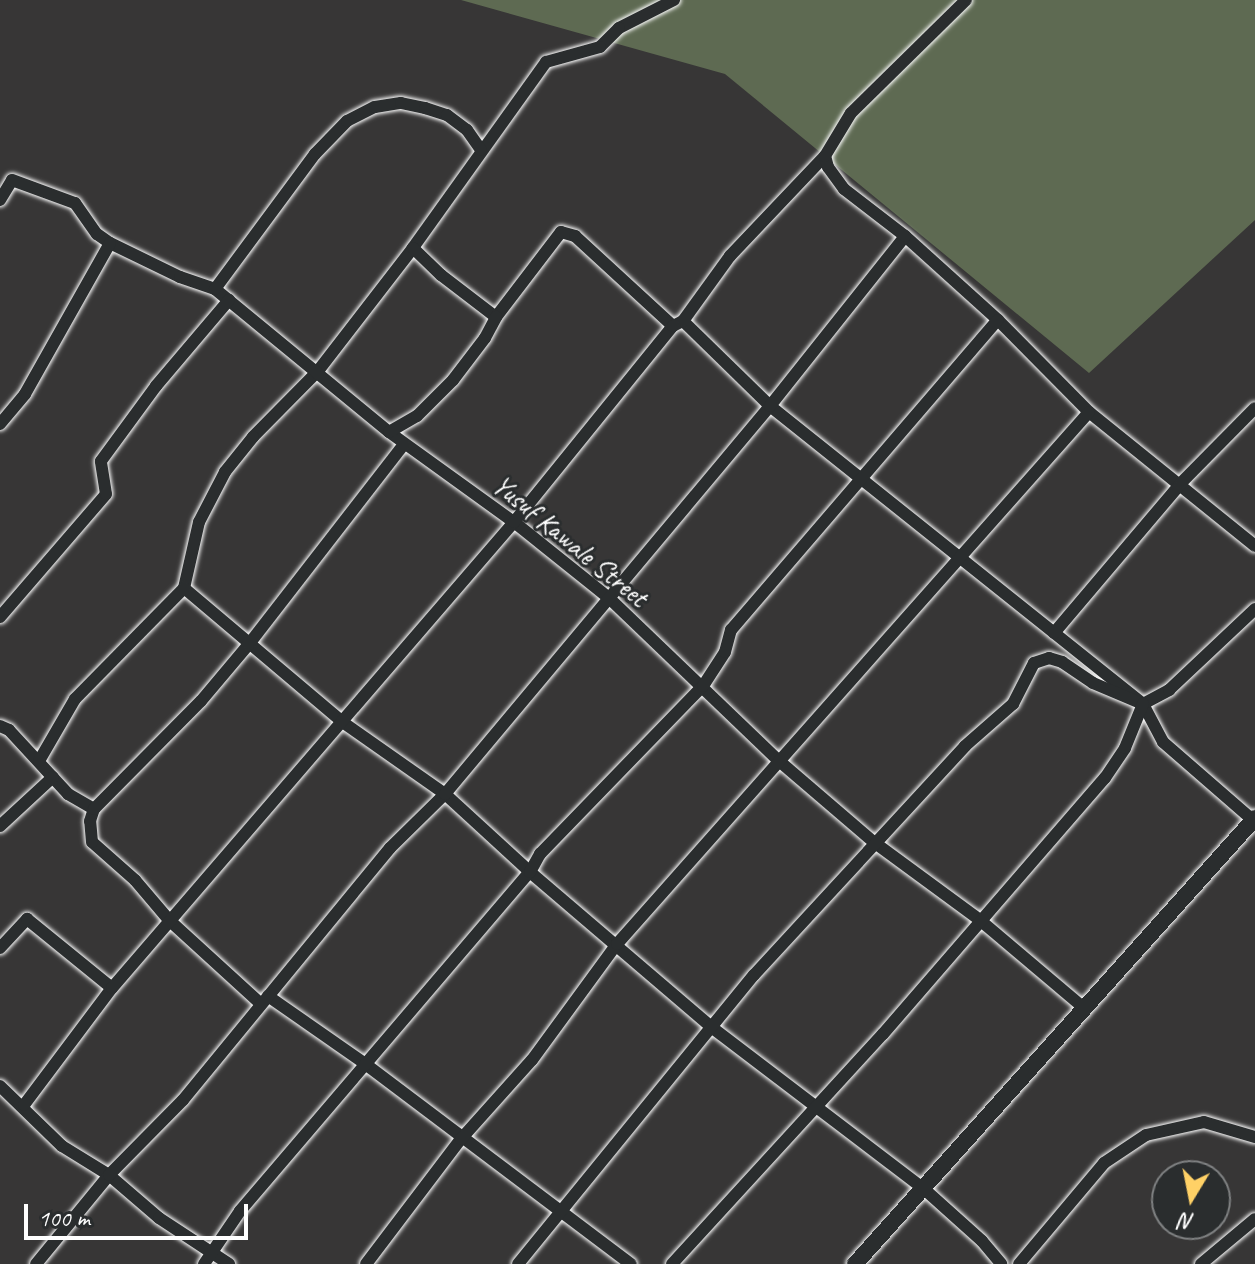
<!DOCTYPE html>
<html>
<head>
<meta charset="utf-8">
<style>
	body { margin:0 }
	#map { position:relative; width:1255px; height:1264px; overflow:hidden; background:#373636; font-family:Caveat,sans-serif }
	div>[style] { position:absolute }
	.green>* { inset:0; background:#5e6a52 }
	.roads { filter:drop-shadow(0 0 2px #fff) drop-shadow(0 0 2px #fff) }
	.minor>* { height:12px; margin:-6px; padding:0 6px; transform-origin:6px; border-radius:6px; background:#2a2d2e }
	.tertiary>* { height:16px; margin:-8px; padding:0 8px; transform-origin:8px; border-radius:8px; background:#2a2d2e }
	span { translate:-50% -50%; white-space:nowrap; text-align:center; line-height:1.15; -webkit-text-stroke:6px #2a2d2e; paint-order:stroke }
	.street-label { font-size:28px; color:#fff }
	.north { position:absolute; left:1151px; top:1160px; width:80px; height:80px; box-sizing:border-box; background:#2a2d2e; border:2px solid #7f8182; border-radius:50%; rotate:190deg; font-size:22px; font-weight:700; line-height:32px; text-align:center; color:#fff }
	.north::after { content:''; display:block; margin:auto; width:28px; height:36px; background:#ffd166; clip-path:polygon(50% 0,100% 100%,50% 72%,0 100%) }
	.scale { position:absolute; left:24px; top:1204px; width:224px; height:36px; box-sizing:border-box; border:4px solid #fff; border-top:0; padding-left:10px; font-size:24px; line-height:28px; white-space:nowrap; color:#fff; -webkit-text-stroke:6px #2a2d2e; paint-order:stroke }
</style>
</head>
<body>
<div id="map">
	<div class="green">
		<div style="clip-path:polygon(461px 0,1255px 0,1255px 220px,1089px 373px,725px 74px)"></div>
	</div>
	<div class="roads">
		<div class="minor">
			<div style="left:674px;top:0;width:62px;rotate:153deg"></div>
			<div style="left:619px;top:28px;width:27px;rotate:135deg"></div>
			<div style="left:600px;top:47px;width:56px;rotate:164.5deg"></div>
			<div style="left:546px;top:62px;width:229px;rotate:125.6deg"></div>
			<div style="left:413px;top:248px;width:157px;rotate:127.7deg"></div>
			<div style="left:317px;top:372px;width:91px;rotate:134.6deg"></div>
			<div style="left:253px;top:437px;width:45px;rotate:128.7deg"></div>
			<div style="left:225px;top:472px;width:56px;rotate:117.5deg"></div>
			<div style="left:199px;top:522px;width:68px;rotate:102.8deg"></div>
			<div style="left:184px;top:588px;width:209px;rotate:40.2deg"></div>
			<div style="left:344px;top:723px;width:123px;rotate:35.1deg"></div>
			<div style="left:445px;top:794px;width:115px;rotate:42.5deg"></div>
			<div style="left:530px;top:872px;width:237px;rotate:40.5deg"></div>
			<div style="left:710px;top:1026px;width:268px;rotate:37.3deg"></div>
			<div style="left:923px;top:1188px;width:79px;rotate:41.9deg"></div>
			<div style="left:982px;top:1241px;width:30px;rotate:50deg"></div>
			<div style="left:0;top:200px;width:23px;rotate:-59deg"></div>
			<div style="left:12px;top:180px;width:67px;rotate:20.1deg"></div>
			<div style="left:75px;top:203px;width:38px;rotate:55deg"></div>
			<div style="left:97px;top:234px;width:16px;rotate:35deg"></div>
			<div style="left:110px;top:243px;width:78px;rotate:25.9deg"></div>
			<div style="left:180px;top:277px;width:37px;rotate:19deg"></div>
			<div style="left:215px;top:289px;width:225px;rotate:39.4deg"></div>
			<div style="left:389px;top:432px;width:154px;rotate:35.8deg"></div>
			<div style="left:514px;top:522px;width:122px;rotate:38.7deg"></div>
			<div style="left:609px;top:598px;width:234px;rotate:43.8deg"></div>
			<div style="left:778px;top:760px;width:128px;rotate:40.6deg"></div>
			<div style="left:875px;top:843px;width:132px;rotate:36.3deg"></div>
			<div style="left:981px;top:921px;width:135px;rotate:40.2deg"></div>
			<div style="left:905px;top:236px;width:125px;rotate:42.1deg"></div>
			<div style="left:998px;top:320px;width:129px;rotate:45.3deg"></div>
			<div style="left:1089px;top:412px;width:213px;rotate:38.9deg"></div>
			<div style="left:413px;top:248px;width:39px;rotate:44deg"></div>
			<div style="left:441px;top:275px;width:69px;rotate:37.4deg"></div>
			<div style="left:496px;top:317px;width:107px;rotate:-52.6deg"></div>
			<div style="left:561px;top:232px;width:15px;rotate:16deg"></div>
			<div style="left:575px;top:236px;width:133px;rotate:42.6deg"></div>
			<div style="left:215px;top:289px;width:168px;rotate:-53.5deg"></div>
			<div style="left:315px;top:154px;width:46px;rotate:-45.9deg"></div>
			<div style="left:347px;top:121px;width:31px;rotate:-27deg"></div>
			<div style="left:375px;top:107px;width:26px;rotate:-9deg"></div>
			<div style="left:401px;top:103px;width:25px;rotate:12deg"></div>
			<div style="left:425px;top:108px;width:23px;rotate:18deg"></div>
			<div style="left:447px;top:115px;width:25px;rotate:37deg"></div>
			<div style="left:467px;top:130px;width:24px;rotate:55deg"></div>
			<div style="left:683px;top:321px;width:122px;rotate:44.3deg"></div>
			<div style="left:770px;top:406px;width:477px;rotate:38.6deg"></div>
			<div style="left:1143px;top:704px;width:43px;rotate:62.2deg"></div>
			<div style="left:1163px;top:742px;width:122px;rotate:41deg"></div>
			<div style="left:0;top:424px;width:39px;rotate:-50deg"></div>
			<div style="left:25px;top:394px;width:173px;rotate:-60.6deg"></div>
			<div style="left:389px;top:432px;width:32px;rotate:-30deg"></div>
			<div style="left:417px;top:416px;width:51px;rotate:-45deg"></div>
			<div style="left:453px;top:380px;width:53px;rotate:-52.7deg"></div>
			<div style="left:485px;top:338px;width:24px;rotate:-62deg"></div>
			<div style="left:0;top:617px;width:162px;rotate:-49.2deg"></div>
			<div style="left:106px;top:494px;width:33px;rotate:-99deg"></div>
			<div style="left:101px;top:461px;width:93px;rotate:-53.7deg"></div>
			<div style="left:156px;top:386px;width:113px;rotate:-49.7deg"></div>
			<div style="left:1054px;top:633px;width:197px;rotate:-49.7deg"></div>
			<div style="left:1181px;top:483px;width:105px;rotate:-45.4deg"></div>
			<div style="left:0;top:726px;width:10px;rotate:24deg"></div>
			<div style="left:9px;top:730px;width:87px;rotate:47.3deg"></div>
			<div style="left:68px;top:794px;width:30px;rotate:30deg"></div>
			<div style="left:39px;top:761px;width:72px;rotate:-59.9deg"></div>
			<div style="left:75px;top:699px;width:156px;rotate:-45.5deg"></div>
			<div style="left:0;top:826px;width:72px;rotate:-42.8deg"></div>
			<div style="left:0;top:948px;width:40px;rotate:-47deg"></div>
			<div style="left:27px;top:919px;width:109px;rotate:39.1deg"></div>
			<div style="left:268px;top:996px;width:117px;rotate:34.9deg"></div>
			<div style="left:364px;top:1063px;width:334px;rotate:37deg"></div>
			<div style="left:261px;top:1004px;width:125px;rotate:-137.6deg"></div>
			<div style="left:169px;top:920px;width:52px;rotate:-130.4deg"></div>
			<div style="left:135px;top:880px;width:57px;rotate:-138.5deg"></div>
			<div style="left:92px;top:842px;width:21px;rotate:-95deg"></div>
			<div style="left:90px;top:821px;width:13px;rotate:-72deg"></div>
			<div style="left:94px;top:809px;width:152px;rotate:-45.3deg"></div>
			<div style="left:201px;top:701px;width:75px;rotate:-49.9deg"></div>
			<div style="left:249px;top:644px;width:253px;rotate:-52.2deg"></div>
			<div style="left:0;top:1086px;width:86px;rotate:44.1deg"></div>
			<div style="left:62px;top:1146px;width:55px;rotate:31.7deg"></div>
			<div style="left:109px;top:1175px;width:66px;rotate:40.7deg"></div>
			<div style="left:159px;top:1218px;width:84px;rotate:33.3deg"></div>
			<div style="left:24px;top:1105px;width:146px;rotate:-53.1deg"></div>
			<div style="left:112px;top:988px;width:615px;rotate:-49.22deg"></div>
			<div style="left:514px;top:522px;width:252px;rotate:-51deg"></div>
			<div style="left:673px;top:326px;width:11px;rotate:-27deg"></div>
			<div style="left:683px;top:321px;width:80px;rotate:-54.1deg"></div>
			<div style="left:730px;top:256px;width:138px;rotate:-46.5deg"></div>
			<div style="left:36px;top:1264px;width:115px;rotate:-50.6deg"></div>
			<div style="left:109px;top:1175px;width:105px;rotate:-45.4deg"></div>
			<div style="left:183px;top:1100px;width:326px;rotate:-50.6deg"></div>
			<div style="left:390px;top:848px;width:77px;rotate:-44.5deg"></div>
			<div style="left:445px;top:794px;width:506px;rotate:-50.05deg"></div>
			<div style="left:770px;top:406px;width:217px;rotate:-51.5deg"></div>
			<div style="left:905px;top:236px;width:77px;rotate:-142.4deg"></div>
			<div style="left:844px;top:189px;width:27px;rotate:-126deg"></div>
			<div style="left:828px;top:167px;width:11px;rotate:-105deg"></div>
			<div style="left:825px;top:156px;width:50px;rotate:-58.8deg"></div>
			<div style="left:851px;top:113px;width:161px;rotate:-44.5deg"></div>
			<div style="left:204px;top:1264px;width:64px;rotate:-55.8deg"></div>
			<div style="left:240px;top:1211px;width:446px;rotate:-49.5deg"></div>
			<div style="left:530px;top:872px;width:21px;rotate:-61deg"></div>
			<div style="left:540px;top:854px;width:234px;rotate:-45.9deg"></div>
			<div style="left:703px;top:686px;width:40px;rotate:-57.1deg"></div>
			<div style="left:725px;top:652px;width:23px;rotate:-75deg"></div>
			<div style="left:731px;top:630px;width:409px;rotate:-49.3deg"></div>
			<div style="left:366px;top:1264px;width:157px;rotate:-52.8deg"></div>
			<div style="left:461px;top:1139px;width:106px;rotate:-48.1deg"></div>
			<div style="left:532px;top:1060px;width:144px;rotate:-53.8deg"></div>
			<div style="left:617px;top:944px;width:711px;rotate:-48.42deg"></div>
			<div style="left:518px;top:1264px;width:373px;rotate:-50.8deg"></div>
			<div style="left:754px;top:975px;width:311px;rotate:-47.3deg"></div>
			<div style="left:965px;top:746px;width:64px;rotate:-41.2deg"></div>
			<div style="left:1013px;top:704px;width:46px;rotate:-62.9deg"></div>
			<div style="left:1034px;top:663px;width:16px;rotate:-18deg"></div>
			<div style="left:1049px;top:658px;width:14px;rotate:17deg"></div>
			<div style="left:1062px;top:662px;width:37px;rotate:34deg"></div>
			<div style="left:1093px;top:683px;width:54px;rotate:22.8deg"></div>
			<div style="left:1143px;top:704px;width:30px;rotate:-28deg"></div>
			<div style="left:1169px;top:690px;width:118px;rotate:-43.3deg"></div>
			<div style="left:672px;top:1264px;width:312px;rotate:-47.5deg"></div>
			<div style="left:883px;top:1034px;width:339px;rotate:-49.1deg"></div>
			<div style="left:1105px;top:778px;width:36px;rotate:-56deg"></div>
			<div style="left:1125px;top:748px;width:48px;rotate:-67.8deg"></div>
			<div style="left:1019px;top:1264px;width:132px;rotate:-49.9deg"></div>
			<div style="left:1104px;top:1163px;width:50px;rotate:-33.7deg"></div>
			<div style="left:1146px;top:1135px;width:59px;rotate:-12.6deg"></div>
			<div style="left:1204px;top:1122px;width:53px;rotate:16.4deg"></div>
			<div style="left:1201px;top:1264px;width:70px;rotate:-39.8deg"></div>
		</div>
		<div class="tertiary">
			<div style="left:855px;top:1264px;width:599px;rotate:-48.11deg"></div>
		</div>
	</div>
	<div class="street-label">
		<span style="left:570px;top:541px;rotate:39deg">Yusuf Kawale Street</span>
	</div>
	<div class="north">N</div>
	<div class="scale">100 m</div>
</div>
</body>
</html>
